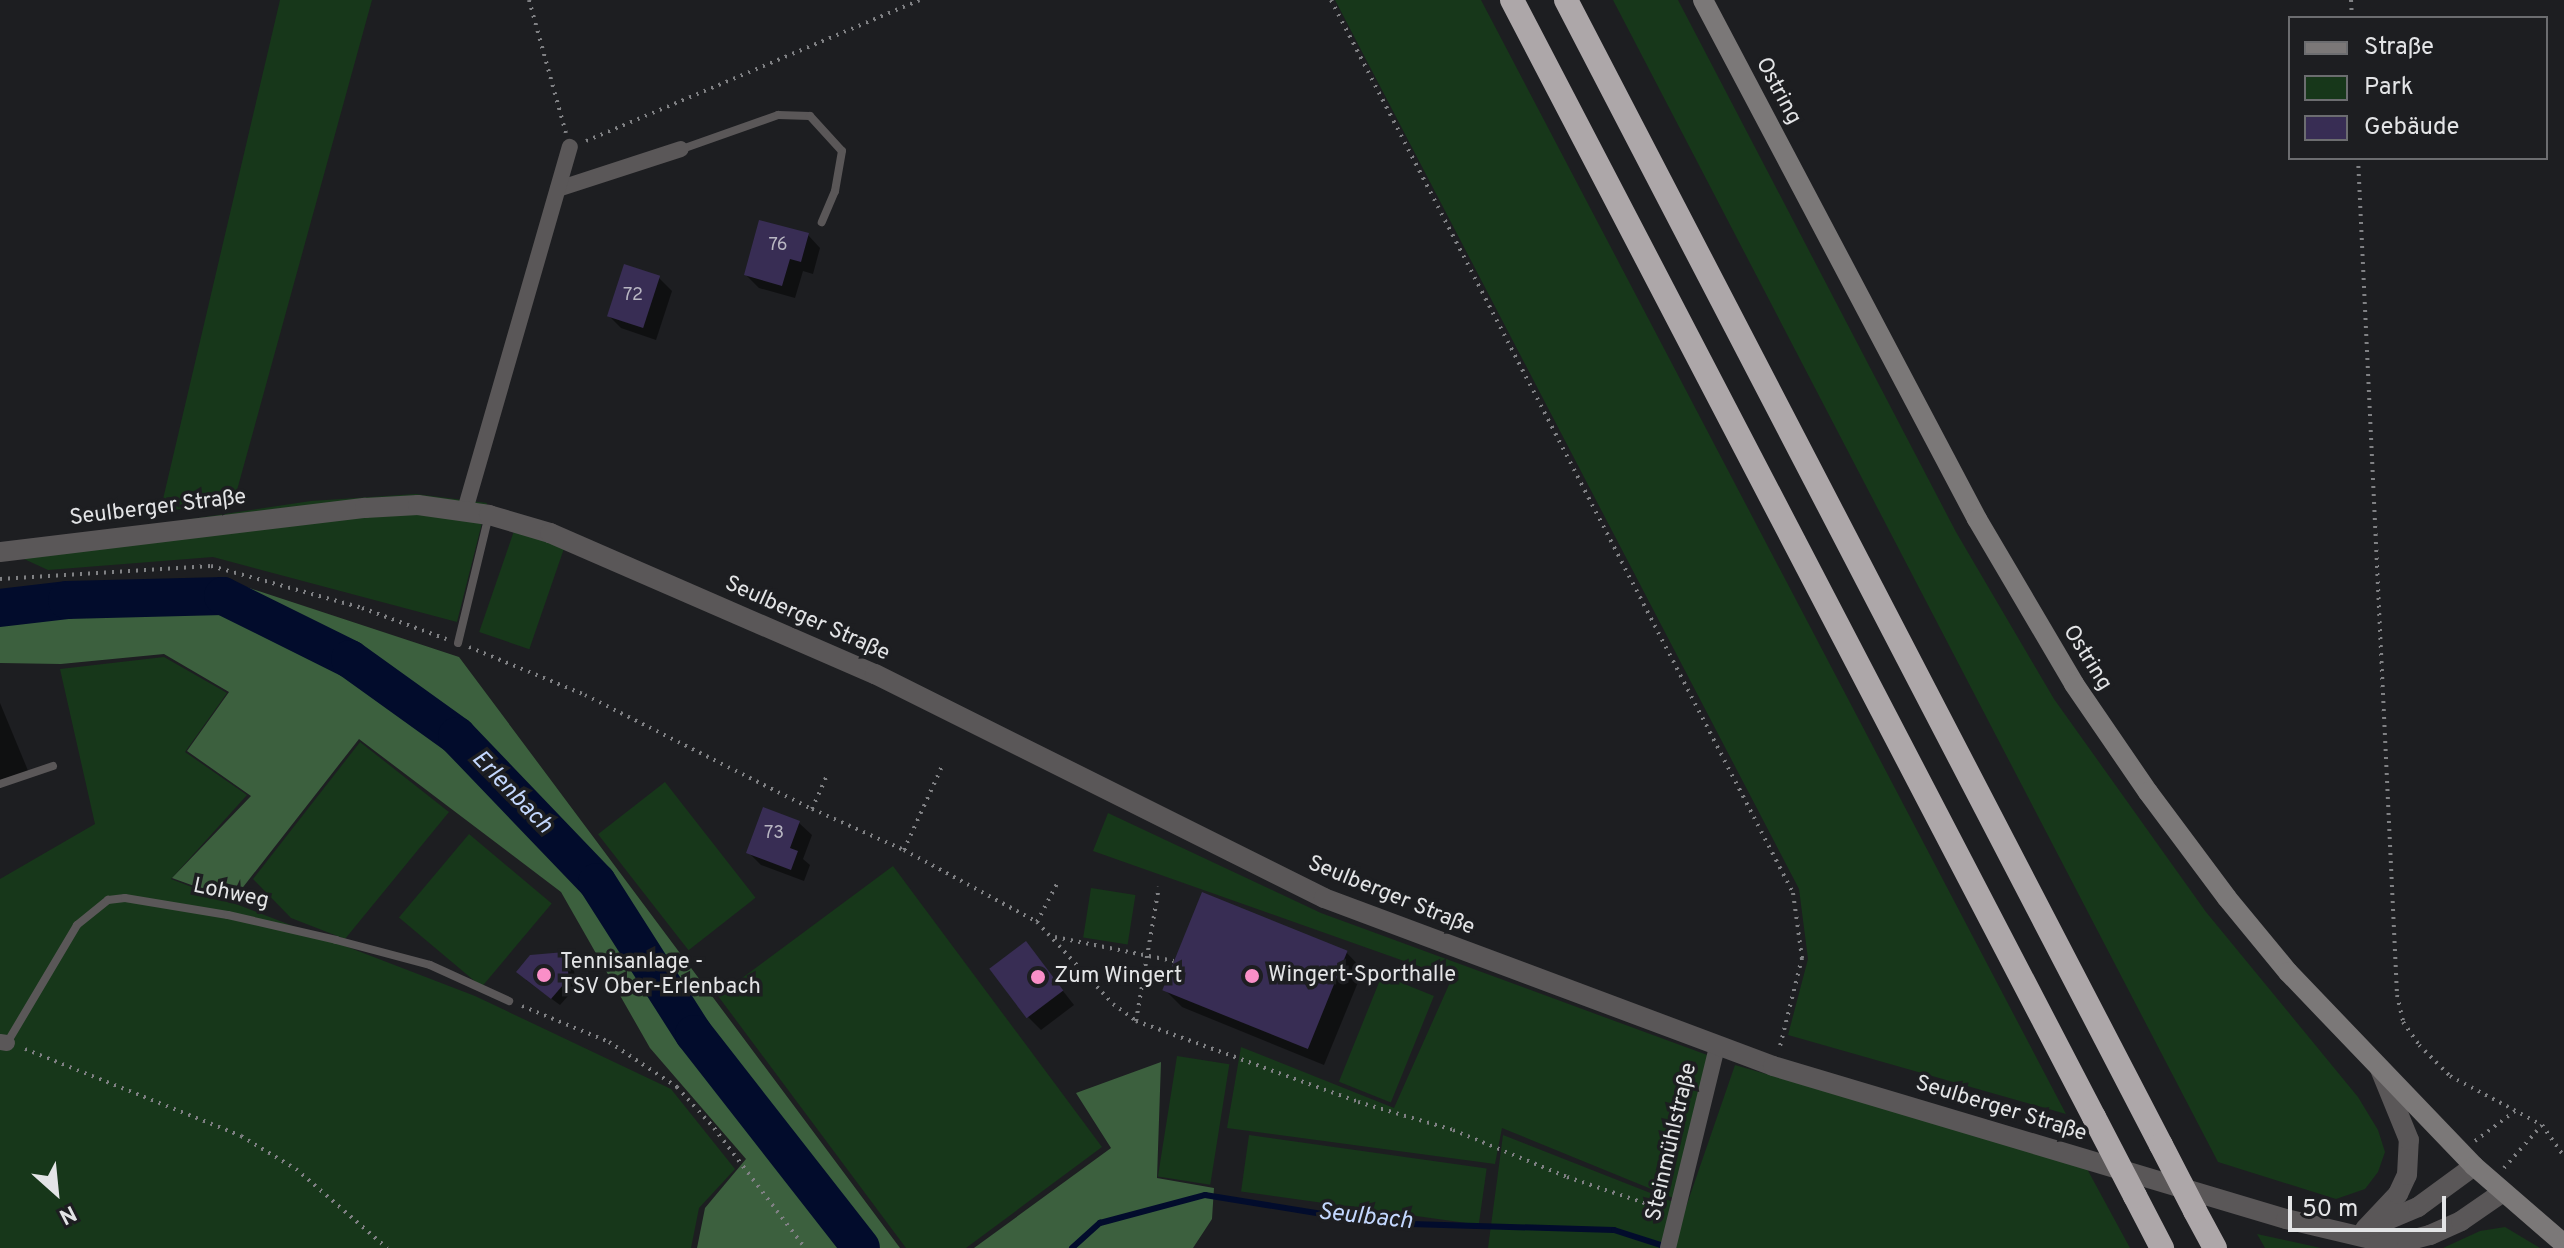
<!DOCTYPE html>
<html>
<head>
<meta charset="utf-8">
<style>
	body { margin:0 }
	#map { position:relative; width:2564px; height:1248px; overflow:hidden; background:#1d1e21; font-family:Overpass,sans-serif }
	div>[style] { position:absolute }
	.green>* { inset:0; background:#17371a; transform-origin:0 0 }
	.forest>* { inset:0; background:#3c603e }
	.shadow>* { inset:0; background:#0007 }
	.stream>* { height:6px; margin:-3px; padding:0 3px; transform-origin:3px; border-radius:3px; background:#020c2c }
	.river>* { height:38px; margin:-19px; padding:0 19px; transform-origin:19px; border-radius:19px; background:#020c2c }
	.building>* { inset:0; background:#382d54; transform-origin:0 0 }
	.path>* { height:4px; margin-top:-2px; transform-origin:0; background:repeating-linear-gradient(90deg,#808184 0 2px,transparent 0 8px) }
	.service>* { height:8px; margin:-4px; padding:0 4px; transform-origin:4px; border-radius:4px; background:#5a5758 }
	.minor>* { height:16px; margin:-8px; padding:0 8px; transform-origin:8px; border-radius:8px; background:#5a5758 }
	.tertiary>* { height:20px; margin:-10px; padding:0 10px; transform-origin:10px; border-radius:10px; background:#5a5758 }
	.secondary>* { height:20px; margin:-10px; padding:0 10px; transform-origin:10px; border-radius:10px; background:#7b7878 }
	.motorway>* { height:24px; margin:-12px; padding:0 12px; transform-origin:12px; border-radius:12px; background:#ada7a9 }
	.motorway-bridge>* { height:24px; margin:-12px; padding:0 12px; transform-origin:12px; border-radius:12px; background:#ada7a9 }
	.dots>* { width:22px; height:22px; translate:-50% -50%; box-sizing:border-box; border:4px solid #1d1e21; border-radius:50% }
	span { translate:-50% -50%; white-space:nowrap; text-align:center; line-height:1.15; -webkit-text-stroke:7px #1d1e21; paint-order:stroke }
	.number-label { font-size:18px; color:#b8b6c2 }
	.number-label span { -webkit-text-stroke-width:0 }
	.street-label { font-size:22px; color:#e3e4e6 }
	.poi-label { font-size:22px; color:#e3e4e6 }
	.left { translate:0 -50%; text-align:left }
	.water-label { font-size:24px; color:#c3d7fe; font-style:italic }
	.legend { position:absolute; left:2288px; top:16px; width:260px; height:144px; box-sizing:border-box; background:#1d1e21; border:2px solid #6c6d70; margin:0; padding:10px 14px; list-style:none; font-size:24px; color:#e3e4e6 }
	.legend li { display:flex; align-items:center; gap:16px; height:40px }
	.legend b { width:40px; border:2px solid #6c6d70 }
	.north { position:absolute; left:16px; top:1152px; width:80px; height:80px; -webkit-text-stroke:6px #1d1e21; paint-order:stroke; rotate:153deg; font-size:22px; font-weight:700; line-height:32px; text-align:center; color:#e3e4e6 }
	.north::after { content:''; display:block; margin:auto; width:28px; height:36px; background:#e3e4e6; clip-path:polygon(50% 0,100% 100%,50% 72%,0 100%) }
	.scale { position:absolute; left:2288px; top:1196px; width:158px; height:36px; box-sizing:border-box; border:4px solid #e3e4e6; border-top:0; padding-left:10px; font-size:24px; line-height:28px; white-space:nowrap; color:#e3e4e6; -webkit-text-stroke:6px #1d1e21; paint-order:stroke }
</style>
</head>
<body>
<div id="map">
	<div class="green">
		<div style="clip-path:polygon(280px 0,372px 0,234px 501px,160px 512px)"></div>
		<div style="clip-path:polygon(1335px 0,1481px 0,2066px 1114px,1788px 1035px,1808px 959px,1799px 889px)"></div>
		<div style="clip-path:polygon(1613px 0,1678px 0,1956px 532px,2054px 699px,2206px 912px,2358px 1097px,2378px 1130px,2385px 1152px,2378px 1172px,2365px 1189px,2336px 1199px,2218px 1162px)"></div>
		<div style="clip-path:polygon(416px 494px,487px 503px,457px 622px,213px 557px,48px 570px,0 548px,311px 501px)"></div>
		<div style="left:515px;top:528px;width:53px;height:110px;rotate:19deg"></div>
		<div style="clip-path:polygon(164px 657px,227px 693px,185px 752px,247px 795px,171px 879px,475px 996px,671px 1089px,735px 1169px,699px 1208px,691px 1248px,0 1248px,0 879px,95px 824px,60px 669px)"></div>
		<div style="clip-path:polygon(360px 742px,449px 812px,345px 939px,291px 918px,253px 879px)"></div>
		<div style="left:665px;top:782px;width:147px;height:85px;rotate:52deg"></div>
		<div style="clip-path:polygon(1108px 813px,1321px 913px,1710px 1056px,1683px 1202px,1502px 1128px,1495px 1164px,1227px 1128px,1241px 1047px,1394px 1108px,1452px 978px,1093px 851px)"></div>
		<div style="left:469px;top:834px;width:108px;height:109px;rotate:40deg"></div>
		<div style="clip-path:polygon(893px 866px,1102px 1147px,966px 1248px,906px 1248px,718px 996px)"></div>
		<div style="left:1091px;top:888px;width:45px;height:50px;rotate:9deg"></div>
		<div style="left:1382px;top:975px;width:56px;height:115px;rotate:22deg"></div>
		<div style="left:1177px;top:1056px;width:53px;height:122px;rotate:9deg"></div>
		<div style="clip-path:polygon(1735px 1065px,2086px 1167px,2130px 1248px,1488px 1248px,1503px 1135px,1686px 1207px)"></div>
		<div style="left:1249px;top:1135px;width:240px;height:57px;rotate:8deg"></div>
		<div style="clip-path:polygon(2505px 1227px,2540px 1248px,2443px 1248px,2480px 1231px)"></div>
		<div style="clip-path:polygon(2257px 1234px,2321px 1248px,2265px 1248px)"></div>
	</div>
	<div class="forest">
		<div style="clip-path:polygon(234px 583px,459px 657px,900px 1248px,697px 1248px,705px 1208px,746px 1159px,650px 1048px,561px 892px,359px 739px,233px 900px,172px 878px,251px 796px,187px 751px,229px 692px,164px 654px,61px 664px,0 663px,0 590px)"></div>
		<div style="clip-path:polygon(1161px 1062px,1157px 1178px,1214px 1188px,1212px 1219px,1193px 1248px,974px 1248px,1111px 1148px,1076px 1093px)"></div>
	</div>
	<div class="shadow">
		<div style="clip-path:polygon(808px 235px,820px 248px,813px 274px,803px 271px,795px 298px,759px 288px,746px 275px)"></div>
		<div style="clip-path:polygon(659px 278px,672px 291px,656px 340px,621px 328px,609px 316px)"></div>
		<div style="clip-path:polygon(0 703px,29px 773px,0 784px)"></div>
		<div style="clip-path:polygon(799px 823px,812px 835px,803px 859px,810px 865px,804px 881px,761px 865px,748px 852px)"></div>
		<div style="clip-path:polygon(1026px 944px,1074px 1005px,1041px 1030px,1028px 1017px)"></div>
		<div style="clip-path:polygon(1346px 952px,1363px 970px,1324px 1065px,1182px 1007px,1165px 990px)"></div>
		<div style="clip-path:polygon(565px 954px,573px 962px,576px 987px,560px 1005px,526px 980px)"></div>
	</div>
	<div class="stream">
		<div style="left:1072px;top:1248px;width:38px;rotate:-42deg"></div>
		<div style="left:1100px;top:1223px;width:109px;rotate:-14.9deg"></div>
		<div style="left:1205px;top:1195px;width:175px;rotate:9.2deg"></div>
		<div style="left:1378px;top:1223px;width:236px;rotate:1.7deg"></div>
		<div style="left:1614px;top:1230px;width:56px;rotate:17.8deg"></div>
	</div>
	<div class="river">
		<div style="left:0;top:608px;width:67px;rotate:-6.8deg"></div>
		<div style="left:67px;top:600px;width:156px;rotate:-1.5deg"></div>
		<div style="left:223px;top:596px;width:142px;rotate:26.4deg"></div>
		<div style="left:350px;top:659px;width:132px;rotate:35.7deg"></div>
		<div style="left:457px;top:736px;width:202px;rotate:46.2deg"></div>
		<div style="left:597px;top:882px;width:180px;rotate:57.5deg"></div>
		<div style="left:694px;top:1034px;width:271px;rotate:52deg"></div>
	</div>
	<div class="building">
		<div style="clip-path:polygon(759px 220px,809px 233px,801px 262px,790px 259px,782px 286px,744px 275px)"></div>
		<div style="left:624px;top:264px;width:38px;height:55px;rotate:18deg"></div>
		<div style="clip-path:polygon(763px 807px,800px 821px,790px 848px,798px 851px,791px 870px,746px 853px)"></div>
		<div style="left:1202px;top:892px;width:157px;height:106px;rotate:22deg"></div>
		<div style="left:1026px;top:941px;width:62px;height:46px;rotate:53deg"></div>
		<div style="clip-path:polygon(565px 952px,569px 978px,551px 999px,516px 972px,530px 955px)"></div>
	</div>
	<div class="path">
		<div style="left:529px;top:0;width:138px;rotate:74.5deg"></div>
		<div style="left:1331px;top:0;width:1005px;rotate:62.64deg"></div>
		<div style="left:1793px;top:893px;width:66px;rotate:82.1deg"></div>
		<div style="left:1802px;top:958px;width:95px;rotate:104deg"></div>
		<div style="left:2351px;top:0;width:18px;rotate:87deg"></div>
		<div style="left:586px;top:141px;width:362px;rotate:-22.9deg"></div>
		<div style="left:2358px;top:158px;width:838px;rotate:87.33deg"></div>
		<div style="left:2397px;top:995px;width:28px;rotate:77deg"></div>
		<div style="left:2403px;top:1022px;width:28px;rotate:55deg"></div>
		<div style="left:2419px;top:1045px;width:44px;rotate:45deg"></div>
		<div style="left:2450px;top:1076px;width:104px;rotate:28deg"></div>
		<div style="left:2542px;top:1125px;width:38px;rotate:55deg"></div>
		<div style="left:0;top:579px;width:211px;rotate:-3.5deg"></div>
		<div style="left:211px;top:566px;width:157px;rotate:15.5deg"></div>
		<div style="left:362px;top:608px;width:90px;rotate:20.3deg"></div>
		<div style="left:469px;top:647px;width:126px;rotate:22.5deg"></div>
		<div style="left:585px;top:695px;width:254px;rotate:26.7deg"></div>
		<div style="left:812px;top:809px;width:101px;rotate:24deg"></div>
		<div style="left:904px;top:850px;width:151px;rotate:28.4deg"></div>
		<div style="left:1037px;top:922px;width:112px;rotate:47.2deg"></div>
		<div style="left:1113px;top:1004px;width:29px;rotate:36deg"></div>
		<div style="left:1136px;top:1021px;width:236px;rotate:20deg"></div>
		<div style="left:1358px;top:1102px;width:99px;rotate:16.4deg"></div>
		<div style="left:1453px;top:1130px;width:123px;rotate:22.4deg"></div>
		<div style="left:1567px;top:1177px;width:97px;rotate:18.6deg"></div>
		<div style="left:812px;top:809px;width:36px;rotate:-66deg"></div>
		<div style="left:904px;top:850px;width:94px;rotate:-65.6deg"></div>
		<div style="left:1037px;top:922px;width:47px;rotate:-62.4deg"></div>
		<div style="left:1055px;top:937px;width:121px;rotate:11.4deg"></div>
		<div style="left:522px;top:1006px;width:94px;rotate:22.5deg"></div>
		<div style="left:609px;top:1042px;width:82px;rotate:33.5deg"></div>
		<div style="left:677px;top:1087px;width:55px;rotate:47.9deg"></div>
		<div style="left:714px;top:1128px;width:151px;rotate:52.8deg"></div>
		<div style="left:1136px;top:1021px;width:136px;rotate:-80.3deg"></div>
		<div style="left:25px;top:1049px;width:233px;rotate:21.9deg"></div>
		<div style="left:241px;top:1136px;width:64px;rotate:31deg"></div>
		<div style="left:296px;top:1169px;width:121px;rotate:41deg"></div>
		<div style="left:2475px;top:1141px;width:50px;rotate:-36.9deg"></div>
		<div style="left:2504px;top:1168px;width:57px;rotate:-48.5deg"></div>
		<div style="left:2339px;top:1210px;width:18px;rotate:-13deg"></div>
	</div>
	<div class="service">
		<div style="left:682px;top:149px;width:102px;rotate:-19.5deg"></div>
		<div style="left:778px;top:115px;width:32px;rotate:2deg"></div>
		<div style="left:810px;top:116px;width:47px;rotate:47.6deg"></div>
		<div style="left:842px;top:151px;width:41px;rotate:99.9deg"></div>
		<div style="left:835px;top:191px;width:34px;rotate:113deg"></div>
		<div style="left:458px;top:643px;width:132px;rotate:-76.4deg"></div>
		<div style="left:0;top:784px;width:56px;rotate:-18.8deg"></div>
		<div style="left:7px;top:1043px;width:137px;rotate:-59.3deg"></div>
		<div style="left:77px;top:925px;width:40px;rotate:-39deg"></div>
		<div style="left:108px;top:900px;width:17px;rotate:-7deg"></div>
		<div style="left:125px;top:898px;width:104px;rotate:9.4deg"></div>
		<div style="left:228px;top:915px;width:111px;rotate:13deg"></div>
		<div style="left:336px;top:940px;width:97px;rotate:14.9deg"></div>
		<div style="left:430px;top:965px;width:87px;rotate:24.5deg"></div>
	</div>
	<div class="minor">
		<div style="left:558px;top:189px;width:129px;rotate:-18deg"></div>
		<div style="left:465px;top:510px;width:378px;rotate:-73.9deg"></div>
		<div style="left:0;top:1042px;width:7px;rotate:8deg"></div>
		<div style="left:1668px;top:1248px;width:207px;rotate:-76.3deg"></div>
	</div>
	<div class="tertiary">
		<div style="left:0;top:552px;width:368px;rotate:-6.9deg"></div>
		<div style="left:365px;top:508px;width:53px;rotate:-3.2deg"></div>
		<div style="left:418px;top:505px;width:72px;rotate:8deg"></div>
		<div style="left:489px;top:515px;width:64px;rotate:16.4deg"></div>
		<div style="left:550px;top:533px;width:354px;rotate:23.5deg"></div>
		<div style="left:875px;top:674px;width:502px;rotate:26.51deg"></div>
		<div style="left:1324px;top:898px;width:479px;rotate:20.5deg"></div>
		<div style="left:1773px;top:1066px;width:535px;rotate:16.61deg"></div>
		<div style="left:2286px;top:1219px;width:96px;rotate:13.3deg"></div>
		<div style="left:2379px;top:1241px;width:28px"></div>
		<div style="left:2407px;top:1241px;width:24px;rotate:-15deg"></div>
		<div style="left:2430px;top:1235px;width:34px;rotate:-24deg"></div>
		<div style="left:2461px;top:1221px;width:51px;rotate:-34.6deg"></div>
		<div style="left:2373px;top:1226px;width:49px;rotate:-22.9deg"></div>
		<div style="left:2418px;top:1207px;width:69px;rotate:-36.2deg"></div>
		<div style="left:2365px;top:1229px;width:48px;rotate:-46.7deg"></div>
		<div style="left:2398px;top:1194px;width:21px;rotate:-65deg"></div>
		<div style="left:2407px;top:1175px;width:35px;rotate:-87deg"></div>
		<div style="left:2409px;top:1140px;width:77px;rotate:-112.2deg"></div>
	</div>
	<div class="secondary">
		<div style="left:1703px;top:0;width:587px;rotate:62.17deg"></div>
		<div style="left:1977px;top:519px;width:191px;rotate:59.5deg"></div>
		<div style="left:2074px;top:684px;width:131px;rotate:55.6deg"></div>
		<div style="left:2148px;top:792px;width:132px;rotate:53.3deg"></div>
		<div style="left:2227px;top:898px;width:96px;rotate:50.5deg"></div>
		<div style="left:2288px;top:972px;width:269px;rotate:46.2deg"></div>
		<div style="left:2474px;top:1166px;width:119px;rotate:40.9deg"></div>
	</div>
	<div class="motorway">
		<div style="left:1512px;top:0;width:1260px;rotate:62.48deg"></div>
		<div style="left:1566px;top:0;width:1290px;rotate:62.54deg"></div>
		<div style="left:2135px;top:1196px;width:59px;rotate:62.6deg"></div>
		<div style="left:2195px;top:1211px;width:42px;rotate:61.6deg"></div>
	</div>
	<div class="motorway-bridge">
		<div style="left:2094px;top:1117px;width:89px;rotate:62.6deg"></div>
		<div style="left:2161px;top:1145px;width:74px;rotate:62.7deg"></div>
	</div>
	<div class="dots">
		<div style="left:544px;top:975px;background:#fa8fc8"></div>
		<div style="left:1252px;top:976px;background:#fa8fc8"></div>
		<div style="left:1038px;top:977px;background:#fa8fc8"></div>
	</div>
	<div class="number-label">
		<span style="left:778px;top:246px">76</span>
		<span style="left:633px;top:296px">72</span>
		<span style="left:774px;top:834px">73</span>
	</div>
	<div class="street-label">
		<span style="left:1778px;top:91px;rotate:62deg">Ostring</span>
		<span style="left:158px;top:508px;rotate:-7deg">Seulberger Straße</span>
		<span style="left:807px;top:619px;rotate:24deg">Seulberger Straße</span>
		<span style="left:2087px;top:658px;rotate:58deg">Ostring</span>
		<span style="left:231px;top:894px;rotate:12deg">Lohweg</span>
		<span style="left:1391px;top:896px;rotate:22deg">Seulberger Straße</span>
		<span style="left:2001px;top:1109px;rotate:17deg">Seulberger Straße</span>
		<span style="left:1672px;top:1142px;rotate:-77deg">Steinmühlstraße</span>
	</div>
	<div class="poi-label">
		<span class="left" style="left:560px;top:975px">Tennisanlage -<br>TSV Ober-Erlenbach</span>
		<span class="left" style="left:1268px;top:976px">Wingert-Sporthalle</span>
		<span class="left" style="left:1054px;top:977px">Zum Wingert</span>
	</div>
	<div class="water-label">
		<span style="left:511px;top:793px;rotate:46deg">Erlenbach</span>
		<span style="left:1365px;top:1218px;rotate:6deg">Seulbach</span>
	</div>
	<ul class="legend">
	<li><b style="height:10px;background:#7b7878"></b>Straße</li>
	<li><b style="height:22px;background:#17371a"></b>Park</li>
	<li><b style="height:22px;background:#382d54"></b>Gebäude</li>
	</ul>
	<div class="north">N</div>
	<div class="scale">50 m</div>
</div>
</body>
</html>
